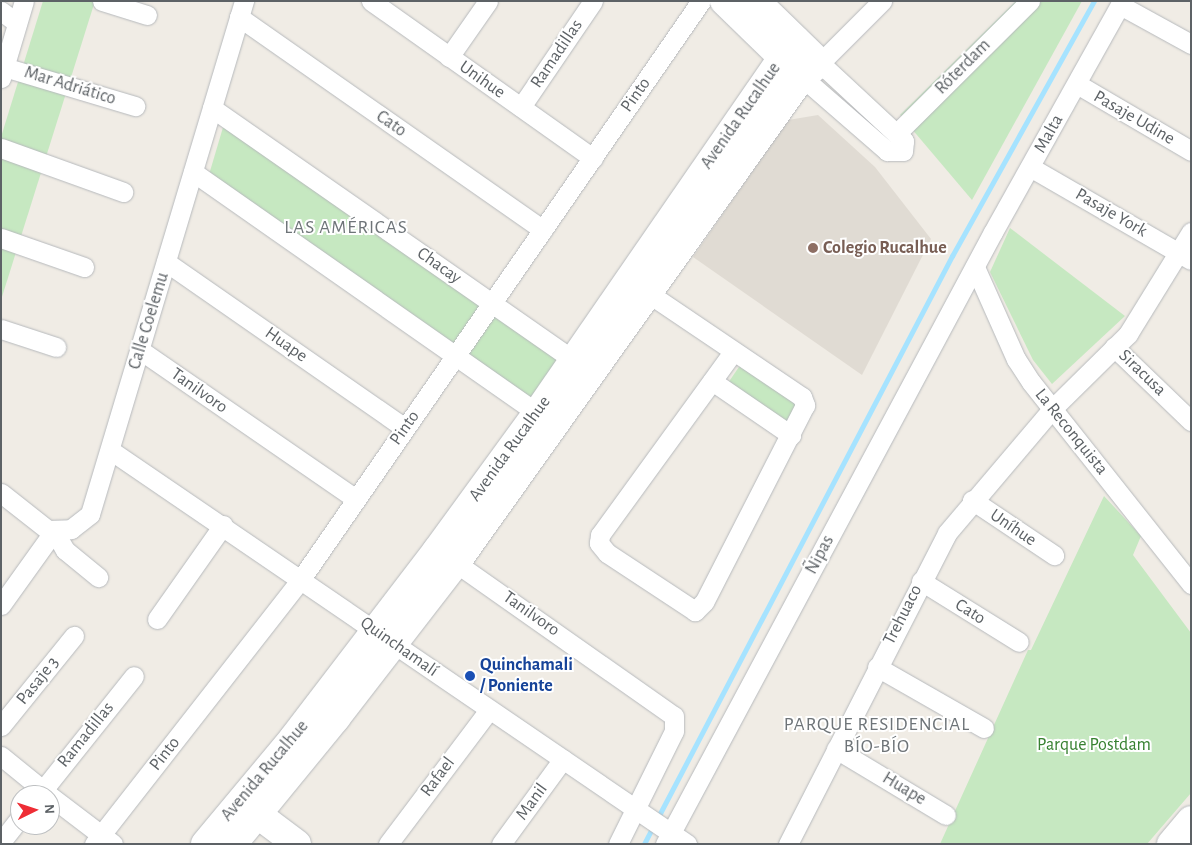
<!DOCTYPE html>
<html>
<head>
<meta charset="utf-8">
<style>
	body { margin:0 }
	#map { position:relative; width:1192px; height:845px; overflow:hidden; background:#f0ece5; font-family:"Alegreya Sans",sans-serif }
	div>[style] { position:absolute }
	.education>* { inset:0; background:#e0dbd3 }
	.green>* { inset:0; background:#c6e8c1 }
	.stream>* { height:5px; margin:-2.5px; padding:0 2.5px; transform-origin:2.5px; border-radius:2.5px; background:#a6e3ff }
	.roads { filter:drop-shadow(0 0 1px #b6b9bc) drop-shadow(0 0 1px #b6b9bc) }
	.street>* { height:19px; margin:-9.5px; padding:0 9.5px; transform-origin:9.5px; border-radius:9.5px; background:#fff }
	.secondary>* { height:28px; margin:-14px; padding:0 14px; transform-origin:14px; border-radius:14px; background:#fff }
	.dots>* { width:14px; height:14px; translate:-50% -50%; box-sizing:border-box; border:2px solid #fff; border-radius:50% }
	span { translate:-50% -50%; white-space:nowrap; text-align:center; line-height:1.15; -webkit-text-stroke:4px #fff; paint-order:stroke }
	.street-label { font-size:18px; color:#5d6266 }
	.education-label { font-size:18px; color:#785e54; font-weight:700 }
	.left { translate:0 -50%; text-align:left }
	.transit-label { font-size:18px; color:#164399; font-weight:700 }
	.park-label { font-size:18px; color:#378131 }
	.neighbourhood-label { font-size:19px; color:#6e7478; letter-spacing:1px }
	.frame { position:absolute; inset:0; border:2px solid #5d6266; pointer-events:none }
	.north { position:absolute; left:10px; top:785px; width:50px; height:50px; box-sizing:border-box; background:#fff; border:1px solid #bec0c2; border-radius:50%; rotate:86deg; font-size:14px; font-weight:700; line-height:20px; text-align:center; color:#5d6266 }
	.north::after { content:''; display:block; margin:auto; width:18px; height:22px; background:#ee2d35; clip-path:polygon(50% 0,100% 100%,50% 72%,0 100%) }
</style>
</head>
<body>
<div id="map">
	<div class="education">
		<div style="clip-path:polygon(818px 115px,875px 167px,931px 239px,862px 375px,693px 257px,788px 120px)"></div>
	</div>
	<div class="green">
		<div style="clip-path:polygon(43px 1px,95px 1px,1px 300px,1px 137px)"></div>
		<div style="clip-path:polygon(1016px 1px,1082px 1px,972px 200px,900px 115px)"></div>
		<div style="clip-path:polygon(224px 124px,478px 300px,481px 309px,459px 343px,450px 343px,208px 178px)"></div>
		<div style="clip-path:polygon(1010px 228px,1125px 316px,1052px 384px,1033px 360px,990px 272px)"></div>
		<div style="clip-path:polygon(498px 313px,560px 356px,529px 401px,467px 359px,467px 351px,491px 317px)"></div>
		<div style="clip-path:polygon(743px 361px,796px 398px,797px 408px,787px 425px,728px 383px)"></div>
		<div style="clip-path:polygon(1104px 496px,1141px 536px,1133px 555px,1191px 633px,1191px 793px,1147px 844px,940px 844px,1028px 650px,1031px 650px)"></div>
	</div>
	<div class="stream">
		<div style="left:657px;top:819px;width:636px;rotate:-62.35deg"></div>
		<div style="left:952px;top:256px;width:292px;rotate:-60.9deg"></div>
		<div style="left:644px;top:844px;width:20px;rotate:-63deg"></div>
	</div>
	<div class="roads">
		<div class="street">
			<div style="left:102px;top:1px;width:47px;rotate:17.3deg"></div>
			<div style="left:371px;top:1px;width:272px;rotate:35.3deg"></div>
			<div style="left:1120px;top:5px;width:81px;rotate:28.8deg"></div>
			<div style="left:1px;top:11px;width:20px;rotate:37deg"></div>
			<div style="left:239px;top:17px;width:371px;rotate:35deg"></div>
			<div style="left:449px;top:57px;width:68px;rotate:-55.1deg"></div>
			<div style="left:4px;top:67px;width:137px;rotate:16.6deg"></div>
			<div style="left:802px;top:77px;width:113px;rotate:41deg"></div>
			<div style="left:887px;top:151px;width:16px"></div>
			<div style="left:903px;top:151px;width:10px;rotate:-84deg"></div>
			<div style="left:904px;top:141px;width:115px;rotate:-137.1deg"></div>
			<div style="left:820px;top:63px;width:88px;rotate:-45deg"></div>
			<div style="left:1px;top:78px;width:80px;rotate:-73.4deg"></div>
			<div style="left:1077px;top:84px;width:132px;rotate:30.4deg"></div>
			<div style="left:521px;top:107px;width:128px;rotate:-55.8deg"></div>
			<div style="left:212px;top:108px;width:451px;rotate:34.9deg"></div>
			<div style="left:896px;top:134px;width:189px;rotate:-44.8deg"></div>
			<div style="left:1px;top:148px;width:130px;rotate:19.8deg"></div>
			<div style="left:1030px;top:167px;width:186px;rotate:30deg"></div>
			<div style="left:193px;top:172px;width:431px;rotate:35deg"></div>
			<div style="left:1px;top:238px;width:88px;rotate:19.3deg"></div>
			<div style="left:166px;top:262px;width:291px;rotate:34.8deg"></div>
			<div style="left:975px;top:267px;width:101px;rotate:66deg"></div>
			<div style="left:1016px;top:359px;width:27px;rotate:57deg"></div>
			<div style="left:1031px;top:382px;width:258px;rotate:51.6deg"></div>
			<div style="left:648px;top:293px;width:186px;rotate:34deg"></div>
			<div style="left:802px;top:397px;width:9px;rotate:69deg"></div>
			<div style="left:805px;top:405px;width:221px;rotate:117.1deg"></div>
			<div style="left:704px;top:602px;width:13px;rotate:135deg"></div>
			<div style="left:695px;top:611px;width:105px;rotate:-146.6deg"></div>
			<div style="left:607px;top:553px;width:13px;rotate:-129deg"></div>
			<div style="left:599px;top:543px;width:8px;rotate:-83deg"></div>
			<div style="left:600px;top:535px;width:226px;rotate:-54deg"></div>
			<div style="left:1px;top:329px;width:58px;rotate:18.1deg"></div>
			<div style="left:1114px;top:347px;width:107px;rotate:43.9deg"></div>
			<div style="left:140px;top:350px;width:262px;rotate:34.6deg"></div>
			<div style="left:712px;top:381px;width:96px;rotate:34.4deg"></div>
			<div style="left:110px;top:450px;width:699px;rotate:34.33deg"></div>
			<div style="left:1px;top:493px;width:60px;rotate:38.2deg"></div>
			<div style="left:48px;top:530px;width:23px;rotate:-2deg"></div>
			<div style="left:71px;top:529px;width:24px;rotate:-38deg"></div>
			<div style="left:90px;top:514px;width:536px;rotate:-73.29deg"></div>
			<div style="left:972px;top:500px;width:99px;rotate:33.9deg"></div>
			<div style="left:54px;top:531px;width:22px;rotate:60deg"></div>
			<div style="left:65px;top:550px;width:43px;rotate:39.3deg"></div>
			<div style="left:456px;top:563px;width:266px;rotate:35.1deg"></div>
			<div style="left:674px;top:716px;width:15px;rotate:90deg"></div>
			<div style="left:674px;top:731px;width:126px;rotate:116.4deg"></div>
			<div style="left:921px;top:581px;width:115px;rotate:31.9deg"></div>
			<div style="left:1px;top:605px;width:91px;rotate:-54.4deg"></div>
			<div style="left:157px;top:619px;width:115px;rotate:-54.9deg"></div>
			<div style="left:877px;top:667px;width:123px;rotate:29.7deg"></div>
			<div style="left:1px;top:726px;width:116px;rotate:-51deg"></div>
			<div style="left:836px;top:749px;width:128px;rotate:31deg"></div>
			<div style="left:1px;top:756px;width:62px;rotate:39.1deg"></div>
			<div style="left:39px;top:795px;width:152px;rotate:-51.4deg"></div>
			<div style="left:50px;top:796px;width:79px;rotate:37.3deg"></div>
			<div style="left:1px;top:842px;width:31px;rotate:-52deg"></div>
			<div style="left:94px;top:844px;width:336px;rotate:-52deg"></div>
			<div style="left:301px;top:579px;width:703px;rotate:-55.32deg"></div>
			<div style="left:388px;top:844px;width:168px;rotate:-53deg"></div>
			<div style="left:501px;top:844px;width:105px;rotate:-53.9deg"></div>
			<div style="left:665px;top:844px;width:694px;rotate:-61.81deg"></div>
			<div style="left:993px;top:232px;width:265px;rotate:-60.8deg"></div>
			<div style="left:788px;top:844px;width:349px;rotate:-62.9deg"></div>
			<div style="left:947px;top:533px;width:162px;rotate:-49.7deg"></div>
			<div style="left:1052px;top:409px;width:107px;rotate:-44.6deg"></div>
			<div style="left:1128px;top:334px;width:120px;rotate:-58.3deg"></div>
		</div>
		<div class="secondary">
			<div style="left:724px;top:1px;width:98px;rotate:44.2deg"></div>
			<div style="left:257px;top:814px;width:50px;rotate:36.9deg"></div>
			<div style="left:205px;top:844px;width:139px;rotate:-50.2deg"></div>
			<div style="left:294px;top:737px;width:235px;rotate:-52.6deg"></div>
			<div style="left:437px;top:550px;width:170px;rotate:-53.9deg"></div>
			<div style="left:537px;top:413px;width:454px;rotate:-55.4deg"></div>
			<div style="left:233px;top:844px;width:163px;rotate:-50.7deg"></div>
			<div style="left:336px;top:718px;width:196px;rotate:-52.3deg"></div>
			<div style="left:456px;top:563px;width:597px;rotate:-54.55deg"></div>
			<div style="left:802px;top:77px;width:23px;rotate:-38deg"></div>
			<div style="left:820px;top:63px;width:89px;rotate:-135.9deg"></div>
			<div style="left:1171px;top:844px;width:31px;rotate:-50deg"></div>
		</div>
	</div>
	<div class="dots">
		<div style="left:813px;top:248px;background:#8d6e63"></div>
		<div style="left:470px;top:676px;background:#1a4fb4"></div>
	</div>
	<div class="street-label">
		<span style="left:557px;top:54px;rotate:-56deg">Ramadillas</span>
		<span style="left:963px;top:67px;rotate:-45deg">Róterdam</span>
		<span style="left:482px;top:80px;rotate:35deg">Unihue</span>
		<span style="left:70px;top:86px;rotate:17deg">Mar Adriático</span>
		<span style="left:636px;top:95px;rotate:-55deg">Pinto</span>
		<span style="left:741px;top:116px;rotate:-55deg">Avenida Rucalhue</span>
		<span style="left:1134px;top:118px;rotate:30deg">Pasaje Udine</span>
		<span style="left:391px;top:124px;rotate:35deg">Cato</span>
		<span style="left:1049px;top:134px;rotate:-61deg">Malta</span>
		<span style="left:1111px;top:213px;rotate:30deg">Pasaje York</span>
		<span style="left:439px;top:266px;rotate:35deg">Chacay</span>
		<span style="left:149px;top:321px;rotate:-73deg">Calle Coelemu</span>
		<span style="left:286px;top:345px;rotate:35deg">Huape</span>
		<span style="left:1142px;top:373px;rotate:44deg">Siracusa</span>
		<span style="left:199px;top:391px;rotate:35deg">Tanilvoro</span>
		<span style="left:405px;top:428px;rotate:-55deg">Pinto</span>
		<span style="left:1071px;top:432px;rotate:51deg">La Reconquista</span>
		<span style="left:510px;top:449px;rotate:-54deg">Avenida Rucalhue</span>
		<span style="left:1013px;top:528px;rotate:34deg">Uníhue</span>
		<span style="left:820px;top:555px;rotate:-62deg">Ñipas</span>
		<span style="left:970px;top:612px;rotate:32deg">Cato</span>
		<span style="left:531px;top:614px;rotate:35deg">Tanilvoro</span>
		<span style="left:903px;top:615px;rotate:-63deg">Trehuaco</span>
		<span style="left:399px;top:647px;rotate:35deg">Quinchamalí</span>
		<span style="left:38px;top:681px;rotate:-51deg">Pasaje 3</span>
		<span style="left:86px;top:735px;rotate:-51deg">Ramadillas</span>
		<span style="left:165px;top:754px;rotate:-52deg">Pinto</span>
		<span style="left:265px;top:771px;rotate:-50deg">Avenida Rucalhue</span>
		<span style="left:438px;top:777px;rotate:-53deg">Rafael</span>
		<span style="left:904px;top:789px;rotate:31deg">Huape</span>
		<span style="left:532px;top:802px;rotate:-54deg">Manil</span>
	</div>
	<div class="education-label">
		<span class="left" style="left:823px;top:248px">Colegio Rucalhue</span>
	</div>
	<div class="transit-label">
		<span class="left" style="left:480px;top:676px">Quinchamali<br>/ Poniente</span>
	</div>
	<div class="park-label">
		<span style="left:1094px;top:745px">Parque Postdam</span>
	</div>
	<div class="neighbourhood-label">
		<span style="left:346px;top:228px">LAS AMÉRICAS</span>
		<span style="left:877px;top:736px">PARQUE RESIDENCIAL<br>BÍO-BÍO</span>
	</div>
	<div class="frame"></div>
	<div class="north">N</div>
</div>
</body>
</html>
